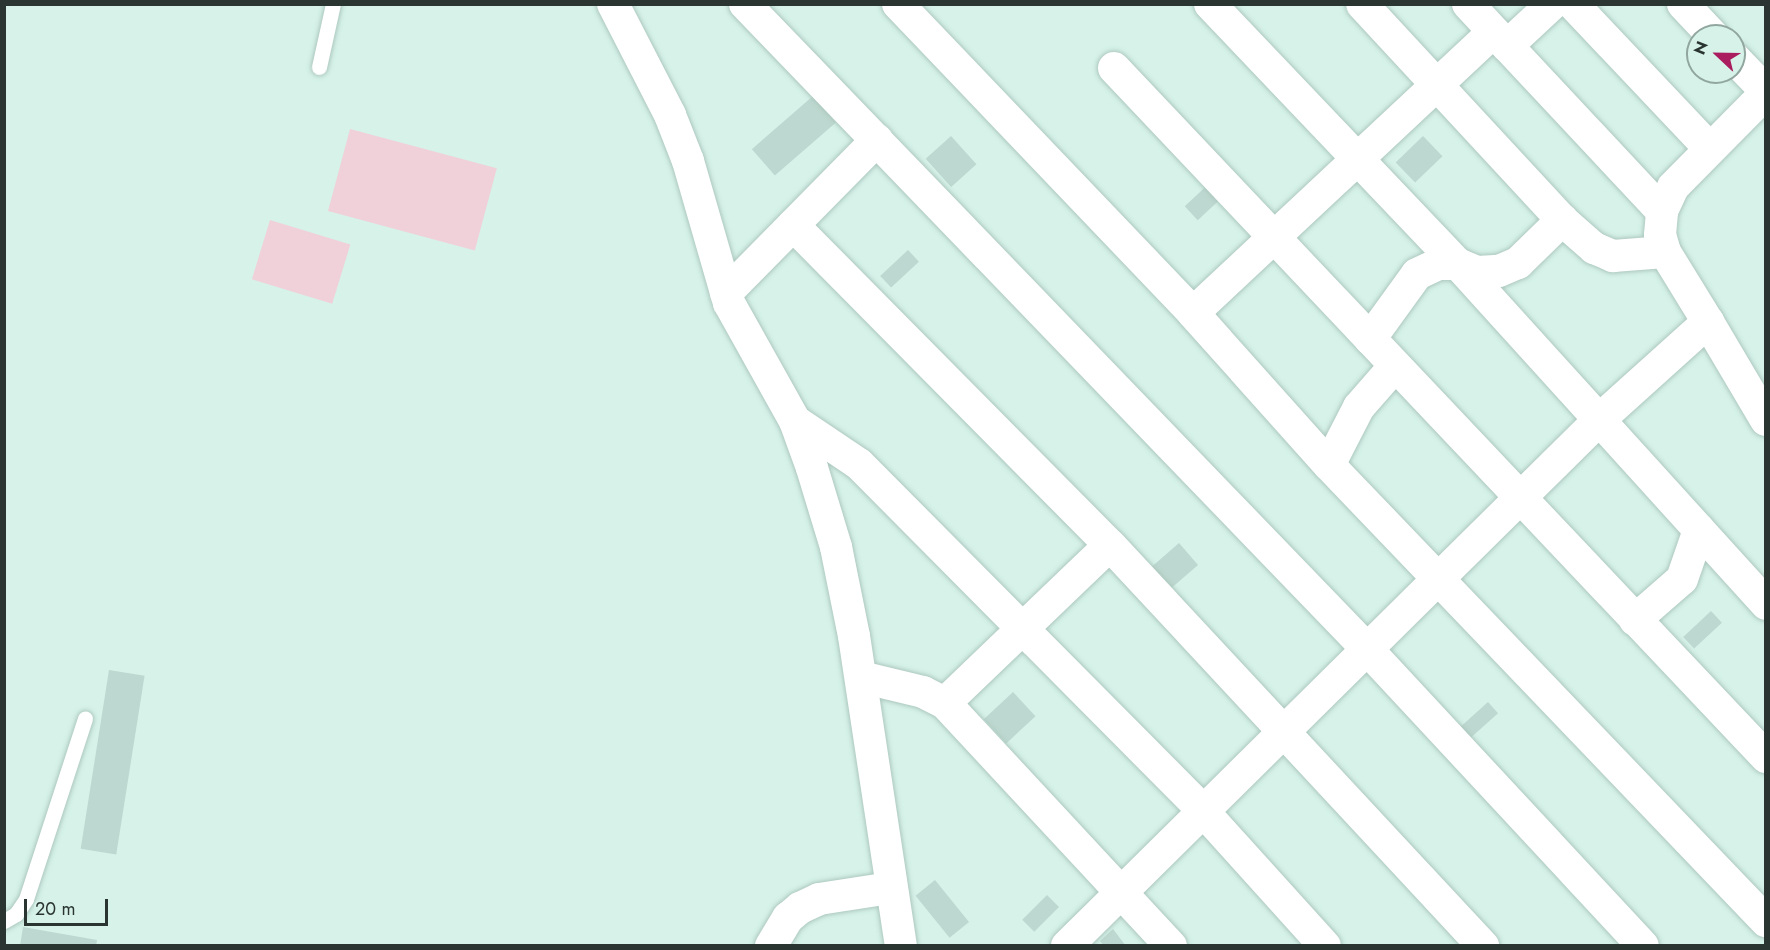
<!DOCTYPE html>
<html>
<head>
<meta charset="utf-8">
<style>
	body { margin:0 }
	#map { position:relative; width:1770px; height:950px; overflow:hidden; background:#d6f2e9; font-family:Jost,sans-serif }
	div>[style] { position:absolute }
	.green>* { inset:0; background:#f0d1da; transform-origin:0 0 }
	.building>* { inset:0; background:#bdd8d0; transform-origin:0 0 }
	.roads { filter:drop-shadow(0 0 2px #adc8bf) drop-shadow(0 0 2px #adc8bf) }
	.lane>* { height:15px; margin:-7.5px; padding:0 7.5px; transform-origin:7.5px; border-radius:7.5px; background:#fff }
	.street>* { height:32px; margin:-16px; padding:0 16px; transform-origin:16px; border-radius:16px; background:#fff }
	span { translate:-50% -50%; white-space:nowrap; text-align:center; line-height:1.15; -webkit-text-stroke:4.5px #d6f2e9; paint-order:stroke }
	.frame { position:absolute; inset:0; border:6px solid #2a3431; pointer-events:none }
	.north { position:absolute; left:1686px; top:24px; width:60px; height:60px; box-sizing:border-box; background:#d6f2e9; border:2px solid #91a69f; border-radius:50%; rotate:292deg; font-size:16px; font-weight:700; line-height:24px; text-align:center; color:#2a3431 }
	.north::after { content:''; display:block; margin:auto; width:21px; height:27px; background:#aa1e5f; clip-path:polygon(50% 0,100% 100%,50% 72%,0 100%) }
	.scale { position:absolute; left:24px; top:899px; width:84px; height:27px; box-sizing:border-box; border:3px solid #2a3431; border-top:0; padding-left:8px; font-size:18px; line-height:21px; white-space:nowrap; color:#2a3431; -webkit-text-stroke:4px #d6f2e9; paint-order:stroke }
</style>
</head>
<body>
<div id="map">
	<div class="green">
		<div style="left:350px;top:129px;width:152px;height:85px;rotate:15deg"></div>
		<div style="left:270px;top:220px;width:84px;height:62px;rotate:17deg"></div>
	</div>
	<div class="building">
		<div style="left:813px;top:96px;width:35px;height:81px;rotate:49deg"></div>
		<div style="left:951px;top:136px;width:38px;height:34px;rotate:48deg"></div>
		<div style="left:1423px;top:136px;width:28px;height:38px;rotate:46deg"></div>
		<div style="left:1214px;top:179px;width:19px;height:40px;rotate:47deg"></div>
		<div style="left:908px;top:250px;width:16px;height:38px;rotate:47deg"></div>
		<div style="left:1179px;top:543px;width:29px;height:38px;rotate:49deg"></div>
		<div style="left:1711px;top:611px;width:16px;height:38px;rotate:47deg"></div>
		<div style="left:109px;top:670px;width:36px;height:181px;rotate:9deg"></div>
		<div style="left:1013px;top:692px;width:33px;height:40px;rotate:47deg"></div>
		<div style="left:1488px;top:702px;width:15px;height:38px;rotate:48deg"></div>
		<div style="left:935px;top:880px;width:54px;height:25px;rotate:51deg"></div>
		<div style="left:1047px;top:895px;width:17px;height:35px;rotate:45deg"></div>
		<div style="clip-path:polygon(23px 927px,97px 940px,96px 946px,20px 946px)"></div>
		<div style="clip-path:polygon(1113px 929px,1126px 946px,1104px 946px,1100px 941px)"></div>
	</div>
	<div class="roads">
		<div class="lane">
			<div style="left:319px;top:67px;width:65px;rotate:-77.5deg"></div>
			<div style="left:4px;top:921px;width:14px;rotate:-30deg"></div>
			<div style="left:16px;top:914px;width:18px;rotate:-56deg"></div>
			<div style="left:26px;top:899px;width:190px;rotate:-71.9deg"></div>
		</div>
		<div class="street">
			<div style="left:613px;top:4px;width:125px;rotate:62.8deg"></div>
			<div style="left:670px;top:115px;width:49px;rotate:68.6deg"></div>
			<div style="left:688px;top:161px;width:148px;rotate:73.9deg"></div>
			<div style="left:729px;top:303px;width:135px;rotate:60.8deg"></div>
			<div style="left:795px;top:421px;width:50px;rotate:70.1deg"></div>
			<div style="left:812px;top:468px;width:83px;rotate:73.1deg"></div>
			<div style="left:836px;top:547px;width:91px;rotate:78.6deg"></div>
			<div style="left:854px;top:636px;width:314px;rotate:81.4deg"></div>
			<div style="left:745px;top:4px;width:896px;rotate:46.04deg"></div>
			<div style="left:1367px;top:649px;width:405px;rotate:47.1deg"></div>
			<div style="left:898px;top:4px;width:427px;rotate:46.3deg"></div>
			<div style="left:1193px;top:313px;width:204px;rotate:48.2deg"></div>
			<div style="left:1329px;top:465px;width:632px;rotate:46.22deg"></div>
			<div style="left:1210px;top:4px;width:359px;rotate:46.4deg"></div>
			<div style="left:1458px;top:264px;width:459px;rotate:47.8deg"></div>
			<div style="left:1362px;top:4px;width:294px;rotate:47.2deg"></div>
			<div style="left:1562px;top:220px;width:43px;rotate:41.2deg"></div>
			<div style="left:1594px;top:248px;width:21px;rotate:23deg"></div>
			<div style="left:1613px;top:256px;width:52px;rotate:-4.4deg"></div>
			<div style="left:1468px;top:4px;width:284px;rotate:46.9deg"></div>
			<div style="left:1573px;top:4px;width:199px;rotate:46.6deg"></div>
			<div style="left:1683px;top:4px;width:44px;rotate:46.8deg"></div>
			<div style="left:1507px;top:46px;width:62px;rotate:-43deg"></div>
			<div style="left:1734px;top:58px;width:46px;rotate:45.9deg"></div>
			<div style="left:1114px;top:68px;width:949px;rotate:46.58deg"></div>
			<div style="left:793px;top:225px;width:450px;rotate:45.3deg"></div>
			<div style="left:726px;top:293px;width:215px;rotate:-45.4deg"></div>
			<div style="left:1193px;top:313px;width:411px;rotate:-43.1deg"></div>
			<div style="left:1708px;top:322px;width:114px;rotate:59.4deg"></div>
			<div style="left:1370px;top:339px;width:80px;rotate:-54.1deg"></div>
			<div style="left:1417px;top:274px;width:23px;rotate:-25deg"></div>
			<div style="left:1438px;top:264px;width:20px"></div>
			<div style="left:1458px;top:264px;width:21px;rotate:23deg"></div>
			<div style="left:1477px;top:272px;width:22px;rotate:-3deg"></div>
			<div style="left:1499px;top:271px;width:21px;rotate:-23deg"></div>
			<div style="left:1518px;top:263px;width:62px;rotate:-44.3deg"></div>
			<div style="left:795px;top:421px;width:77px;rotate:33.9deg"></div>
			<div style="left:859px;top:464px;width:489px;rotate:45.2deg"></div>
			<div style="left:1203px;top:811px;width:182px;rotate:47.9deg"></div>
			<div style="left:1329px;top:465px;width:65px;rotate:-62.7deg"></div>
			<div style="left:1359px;top:407px;width:53px;rotate:-48.8deg"></div>
			<div style="left:1635px;top:620px;width:62px;rotate:-41.1deg"></div>
			<div style="left:1682px;top:579px;width:52px;rotate:-70.9deg"></div>
			<div style="left:861px;top:677px;width:64px;rotate:13.6deg"></div>
			<div style="left:923px;top:692px;width:25px;rotate:27deg"></div>
			<div style="left:945px;top:703px;width:332px;rotate:47.1deg"></div>
			<div style="left:945px;top:703px;width:228px;rotate:-43.8deg"></div>
			<div style="left:1110px;top:545px;width:548px;rotate:47.07deg"></div>
			<div style="left:771px;top:946px;width:33px;rotate:-59deg"></div>
			<div style="left:788px;top:918px;width:16px;rotate:-40deg"></div>
			<div style="left:800px;top:908px;width:21px;rotate:-25deg"></div>
			<div style="left:819px;top:899px;width:72px;rotate:-8.8deg"></div>
			<div style="left:1067px;top:946px;width:748px;rotate:-44.68deg"></div>
			<div style="left:1599px;top:420px;width:147px;rotate:-42deg"></div>
			<div style="left:1708px;top:322px;width:82px;rotate:-121.6deg"></div>
			<div style="left:1665px;top:252px;width:18px;rotate:-106deg"></div>
			<div style="left:1660px;top:235px;width:24px;rotate:-85deg"></div>
			<div style="left:1662px;top:211px;width:26px;rotate:-65deg"></div>
			<div style="left:1673px;top:187px;width:132px;rotate:-45.3deg"></div>
		</div>
	</div>
	<div class="frame"></div>
	<div class="north">N</div>
	<div class="scale">20 m</div>
</div>
</body>
</html>
